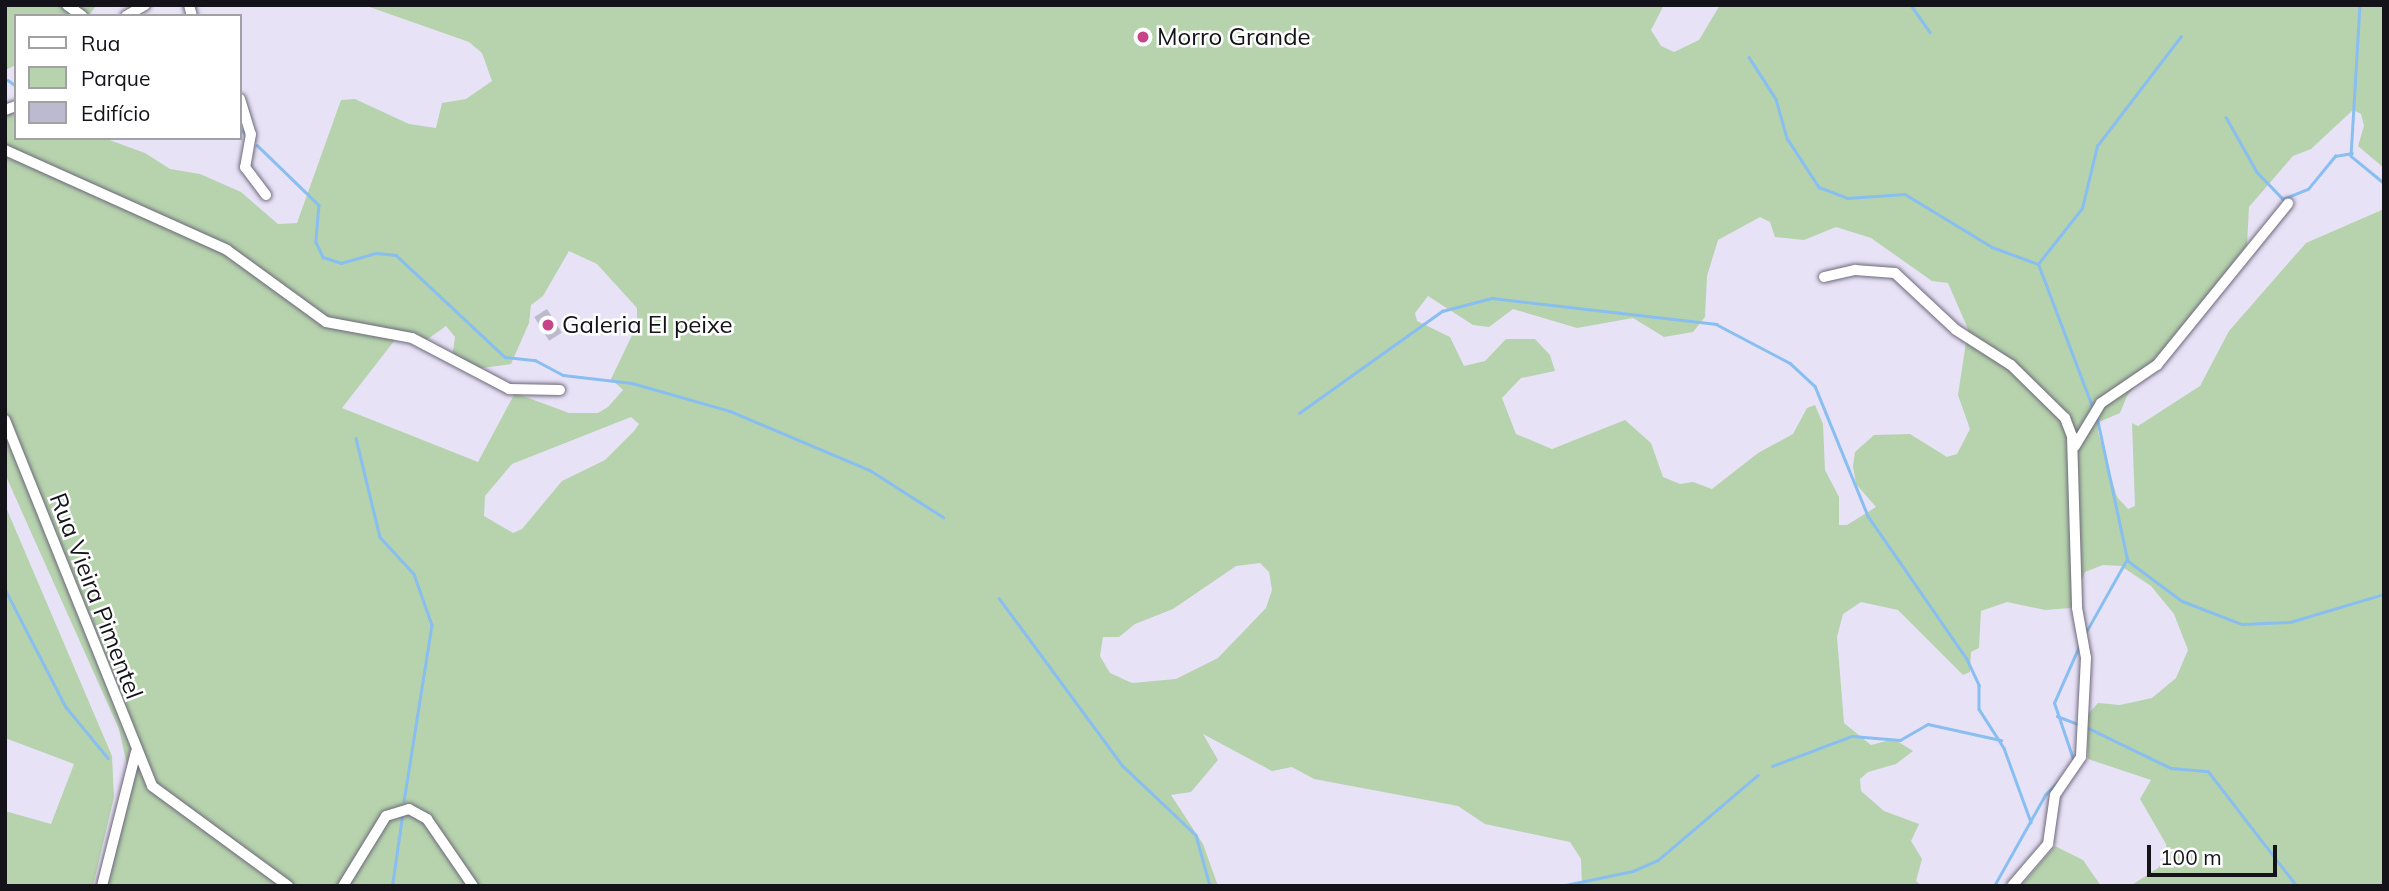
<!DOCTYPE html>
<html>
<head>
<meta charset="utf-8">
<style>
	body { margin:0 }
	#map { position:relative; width:2389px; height:891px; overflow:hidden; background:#e8e2f7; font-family:Mulish,sans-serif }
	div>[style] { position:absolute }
	.green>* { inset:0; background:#b6d3ad }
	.stream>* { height:2.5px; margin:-1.25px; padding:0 1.25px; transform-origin:1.25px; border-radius:1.25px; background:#89bef0 }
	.building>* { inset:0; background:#bcbace; transform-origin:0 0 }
	.roads { filter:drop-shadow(0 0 2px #6d687a) drop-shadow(0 0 2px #6d687a) }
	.minor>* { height:10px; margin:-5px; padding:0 5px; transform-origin:5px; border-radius:5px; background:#fff }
	.dots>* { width:19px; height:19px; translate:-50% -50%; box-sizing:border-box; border:4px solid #fff; border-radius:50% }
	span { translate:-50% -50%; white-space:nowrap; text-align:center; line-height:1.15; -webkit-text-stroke:5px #fff; paint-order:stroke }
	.poi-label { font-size:24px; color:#15131a }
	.left { translate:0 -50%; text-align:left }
	.street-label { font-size:24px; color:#15131a }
	.frame { position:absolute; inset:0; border:7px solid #15131a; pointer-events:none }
	.legend { position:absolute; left:14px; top:14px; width:228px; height:126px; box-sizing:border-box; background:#fff; border:2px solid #a1a1a3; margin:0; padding:9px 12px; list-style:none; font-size:21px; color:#15131a }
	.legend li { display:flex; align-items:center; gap:14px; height:35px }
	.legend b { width:35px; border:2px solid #a1a1a3 }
	.scale { position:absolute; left:2147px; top:845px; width:130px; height:32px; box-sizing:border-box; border:4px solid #15131a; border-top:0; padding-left:9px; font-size:21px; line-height:24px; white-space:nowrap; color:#15131a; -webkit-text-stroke:5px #fff; paint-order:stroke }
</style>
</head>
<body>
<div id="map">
	<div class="green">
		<div style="clip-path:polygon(5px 5px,97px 5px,88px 16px,16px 16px,16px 65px,5px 70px)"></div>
		<div style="clip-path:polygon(evenodd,364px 5px,1664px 5px,1651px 30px,1661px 46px,1674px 52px,1699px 40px,1720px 5px,2384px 5px,2384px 168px,2358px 146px,2364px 126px,2361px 114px,2353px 110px,2311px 149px,2293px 156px,2249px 207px,2247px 245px,2127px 396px,2120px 413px,2099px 422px,2098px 432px,2117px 497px,2128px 509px,2135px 506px,2132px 423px,2138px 426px,2200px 386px,2229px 331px,2306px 243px,2384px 209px,2384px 886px,2130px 886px,2158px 868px,2167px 857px,2166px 844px,2140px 799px,2151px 780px,2088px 759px,2088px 714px,2098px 703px,2120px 705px,2152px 698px,2176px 678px,2188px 650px,2174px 614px,2151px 586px,2121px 566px,2103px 565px,2085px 572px,2071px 608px,2045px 610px,2007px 602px,1981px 611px,1979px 648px,1971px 652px,1970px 672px,1963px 675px,1898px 610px,1861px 602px,1843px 614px,1837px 637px,1844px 723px,1871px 745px,1894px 739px,1913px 751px,1896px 764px,1868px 772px,1860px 779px,1861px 791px,1884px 811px,1919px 824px,1911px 841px,1922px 859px,1916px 881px,1922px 886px,1582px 886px,1581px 859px,1570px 842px,1485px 824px,1458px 806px,1314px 779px,1292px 767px,1272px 771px,1203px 734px,1218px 760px,1191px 792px,1171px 795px,1203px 844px,1218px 886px,98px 886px,129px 774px,119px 729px,5px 474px,5px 114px,16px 110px,16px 138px,104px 138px,145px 153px,170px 169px,200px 174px,241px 192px,278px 224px,297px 223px,341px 100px,355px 99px,409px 124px,436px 128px,442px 103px,466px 99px,492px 81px,482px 53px,469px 42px,364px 5px,1760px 217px,1770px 222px,1775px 237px,1804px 240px,1836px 227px,1871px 238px,1932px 281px,1948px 283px,1968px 329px,1958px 395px,1970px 429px,1957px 454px,1947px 457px,1910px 434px,1874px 435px,1855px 452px,1853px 466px,1856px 484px,1876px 507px,1847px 525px,1839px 525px,1839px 497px,1825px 470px,1823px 424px,1815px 405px,1807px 408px,1793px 434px,1758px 453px,1712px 489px,1693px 482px,1680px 484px,1663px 477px,1651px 443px,1625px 420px,1552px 449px,1516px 434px,1502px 398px,1521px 378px,1555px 371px,1550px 355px,1535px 339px,1506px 339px,1485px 361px,1464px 366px,1450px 337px,1417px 321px,1415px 313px,1428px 296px,1473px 325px,1489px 327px,1513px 309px,1577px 328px,1633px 318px,1664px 337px,1693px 332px,1705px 317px,1707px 276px,1718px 240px,1760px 217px,364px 5px,569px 251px,597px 264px,637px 308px,637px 325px,611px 379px,623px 390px,608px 407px,598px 413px,569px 413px,515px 393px,478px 462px,342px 408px,398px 336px,418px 346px,446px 326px,455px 337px,452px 358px,475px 369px,511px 364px,529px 323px,531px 305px,543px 296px,569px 251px,364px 5px,631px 417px,639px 424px,634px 431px,605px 460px,562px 481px,522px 529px,513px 533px,484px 516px,485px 496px,512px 464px,631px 417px,364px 5px,1260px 563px,1269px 572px,1272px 590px,1266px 608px,1218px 658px,1176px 679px,1132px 683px,1110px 673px,1100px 656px,1103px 637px,1119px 637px,1135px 624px,1173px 609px,1236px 566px,1260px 563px)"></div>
		<div style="clip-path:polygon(5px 505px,112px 756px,114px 797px,93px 886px,5px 886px,5px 811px,51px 824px,74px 764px,5px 738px)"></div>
		<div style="clip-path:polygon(2055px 846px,2083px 860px,2101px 886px,2021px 886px)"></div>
	</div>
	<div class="stream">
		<div style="left:1911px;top:5px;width:33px;rotate:55deg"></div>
		<div style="left:2360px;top:5px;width:151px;rotate:93.4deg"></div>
		<div style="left:2351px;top:156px;width:43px;rotate:39.3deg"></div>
		<div style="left:1749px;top:57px;width:50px;rotate:57.3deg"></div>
		<div style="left:1776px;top:99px;width:41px;rotate:74.2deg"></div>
		<div style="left:1787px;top:138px;width:59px;rotate:56.9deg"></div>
		<div style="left:1819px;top:187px;width:30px;rotate:21deg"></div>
		<div style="left:1847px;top:198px;width:58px;rotate:-3.9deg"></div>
		<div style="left:1905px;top:194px;width:102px;rotate:31.3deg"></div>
		<div style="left:1992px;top:247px;width:49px;rotate:20.3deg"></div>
		<div style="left:8px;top:80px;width:10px;rotate:37deg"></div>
		<div style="left:2226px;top:117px;width:63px;rotate:60.6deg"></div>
		<div style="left:2257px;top:172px;width:37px;rotate:46deg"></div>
		<div style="left:2283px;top:199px;width:27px;rotate:-22deg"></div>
		<div style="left:2308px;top:189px;width:43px;rotate:-50.7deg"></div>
		<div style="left:2335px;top:156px;width:17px;rotate:-10deg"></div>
		<div style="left:240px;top:129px;width:5px;rotate:37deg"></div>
		<div style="left:257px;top:145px;width:86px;rotate:44.1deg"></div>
		<div style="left:319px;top:205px;width:37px;rotate:95deg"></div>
		<div style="left:316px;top:242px;width:17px;rotate:65deg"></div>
		<div style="left:323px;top:257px;width:19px;rotate:18deg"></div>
		<div style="left:341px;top:263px;width:37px;rotate:-16deg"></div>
		<div style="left:377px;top:253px;width:19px;rotate:6deg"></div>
		<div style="left:396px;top:255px;width:149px;rotate:43.1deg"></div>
		<div style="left:505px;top:357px;width:30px;rotate:6deg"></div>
		<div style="left:535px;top:360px;width:32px;rotate:28deg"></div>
		<div style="left:563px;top:375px;width:69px;rotate:6.6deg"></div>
		<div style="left:632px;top:383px;width:102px;rotate:15.9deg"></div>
		<div style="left:730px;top:411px;width:152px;rotate:22.9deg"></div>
		<div style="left:870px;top:470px;width:87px;rotate:32.8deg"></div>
		<div style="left:2093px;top:409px;width:155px;rotate:-110.8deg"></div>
		<div style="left:2038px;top:264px;width:71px;rotate:-51.8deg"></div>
		<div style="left:2082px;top:208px;width:64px;rotate:-76.4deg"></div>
		<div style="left:2097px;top:146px;width:138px;rotate:-52.6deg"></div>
		<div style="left:1299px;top:413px;width:176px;rotate:-35.5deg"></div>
		<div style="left:1442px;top:311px;width:52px;rotate:-14.6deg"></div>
		<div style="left:1492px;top:298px;width:226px;rotate:6.6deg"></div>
		<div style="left:1716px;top:324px;width:84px;rotate:27.8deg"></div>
		<div style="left:1790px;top:363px;width:34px;rotate:43deg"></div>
		<div style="left:1815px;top:386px;width:140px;rotate:67.8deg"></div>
		<div style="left:1868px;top:516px;width:174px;rotate:55.3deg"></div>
		<div style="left:1967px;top:659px;width:29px;rotate:65deg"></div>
		<div style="left:1979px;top:685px;width:24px;rotate:90deg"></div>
		<div style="left:1979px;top:709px;width:46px;rotate:57.3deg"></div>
		<div style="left:2004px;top:748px;width:79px;rotate:70deg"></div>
		<div style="left:356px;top:438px;width:102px;rotate:76.4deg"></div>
		<div style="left:380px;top:537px;width:50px;rotate:47.4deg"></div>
		<div style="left:414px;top:574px;width:54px;rotate:70.6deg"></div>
		<div style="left:432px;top:625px;width:178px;rotate:99deg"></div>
		<div style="left:2127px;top:560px;width:69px;rotate:36.7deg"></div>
		<div style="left:2182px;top:601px;width:64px;rotate:21deg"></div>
		<div style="left:2242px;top:624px;width:48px;rotate:-2.4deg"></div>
		<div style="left:2290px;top:622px;width:98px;rotate:-16.6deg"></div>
		<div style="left:5px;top:589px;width:133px;rotate:62.7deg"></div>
		<div style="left:66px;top:707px;width:66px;rotate:50.5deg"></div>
		<div style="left:999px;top:598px;width:209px;rotate:53.6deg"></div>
		<div style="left:1123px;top:766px;width:100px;rotate:43.4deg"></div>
		<div style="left:1196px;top:835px;width:53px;rotate:74.6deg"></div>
		<div style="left:2086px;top:632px;width:84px;rotate:-60.7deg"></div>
		<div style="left:2127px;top:559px;width:147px;rotate:-102.1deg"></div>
		<div style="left:2057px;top:716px;width:25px;rotate:21deg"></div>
		<div style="left:2086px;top:727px;width:94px;rotate:25.8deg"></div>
		<div style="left:2171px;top:768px;width:37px;rotate:5deg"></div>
		<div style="left:2208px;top:771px;width:145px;rotate:52.3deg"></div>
		<div style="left:2074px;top:762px;width:62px;rotate:-108.7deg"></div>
		<div style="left:2054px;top:703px;width:64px;rotate:-66.2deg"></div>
		<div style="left:1772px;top:766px;width:85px;rotate:-20.6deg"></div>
		<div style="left:1852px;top:736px;width:48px;rotate:4.8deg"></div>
		<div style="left:1900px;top:740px;width:32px;rotate:-30deg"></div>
		<div style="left:1928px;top:724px;width:75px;rotate:12.4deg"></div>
		<div style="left:392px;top:886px;width:70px;rotate:-81.8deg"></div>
		<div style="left:1561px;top:886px;width:74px;rotate:-11.8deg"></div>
		<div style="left:1633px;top:871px;width:27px;rotate:-24deg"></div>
		<div style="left:1658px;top:860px;width:131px;rotate:-40.4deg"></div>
		<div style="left:1994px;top:886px;width:104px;rotate:-60.7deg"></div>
		<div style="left:2045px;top:795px;width:18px;rotate:-45deg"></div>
	</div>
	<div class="building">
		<div style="left:547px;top:309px;width:28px;height:15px;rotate:58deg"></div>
	</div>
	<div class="roads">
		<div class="minor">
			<div style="left:67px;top:5px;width:19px;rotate:36deg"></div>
			<div style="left:189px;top:5px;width:11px;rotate:75deg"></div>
			<div style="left:126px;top:16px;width:22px;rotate:-30deg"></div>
			<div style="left:240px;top:99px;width:37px;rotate:73deg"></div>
			<div style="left:251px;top:134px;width:34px;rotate:100deg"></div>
			<div style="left:245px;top:167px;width:35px;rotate:53deg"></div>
			<div style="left:5px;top:110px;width:12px;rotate:-20deg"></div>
			<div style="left:5px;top:150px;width:243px;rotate:24.2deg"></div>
			<div style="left:227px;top:250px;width:122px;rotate:36deg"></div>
			<div style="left:326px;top:322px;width:87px;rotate:10.5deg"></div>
			<div style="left:412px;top:338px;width:110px;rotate:27.7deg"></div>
			<div style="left:509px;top:389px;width:51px;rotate:1.1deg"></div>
			<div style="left:1824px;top:277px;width:32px;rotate:-13deg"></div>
			<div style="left:1855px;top:270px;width:40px;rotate:4.3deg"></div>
			<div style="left:1895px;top:273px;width:83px;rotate:43.1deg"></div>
			<div style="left:1956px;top:330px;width:65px;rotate:32.5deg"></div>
			<div style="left:2011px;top:365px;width:76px;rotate:44.5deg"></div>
			<div style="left:2065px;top:418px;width:19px;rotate:69deg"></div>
			<div style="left:2072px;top:436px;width:172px;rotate:88.3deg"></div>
			<div style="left:2077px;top:608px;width:51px;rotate:79.8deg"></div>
			<div style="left:2086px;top:658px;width:99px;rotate:92.9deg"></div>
			<div style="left:2081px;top:757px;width:46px;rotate:124.4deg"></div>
			<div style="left:2055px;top:795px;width:49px;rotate:98.1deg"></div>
			<div style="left:2048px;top:844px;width:55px;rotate:130.6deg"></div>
			<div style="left:5px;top:420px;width:394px;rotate:68.1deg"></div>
			<div style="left:152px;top:786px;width:169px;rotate:36.3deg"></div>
			<div style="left:2075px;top:446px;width:50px;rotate:-58.8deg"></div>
			<div style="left:2101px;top:403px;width:68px;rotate:-34.2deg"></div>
			<div style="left:2157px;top:365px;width:208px;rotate:-50.9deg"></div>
			<div style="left:102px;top:886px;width:138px;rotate:-75.8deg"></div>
			<div style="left:343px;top:886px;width:82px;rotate:-58.4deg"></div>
			<div style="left:386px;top:816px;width:24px;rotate:-17deg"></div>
			<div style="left:409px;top:809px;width:21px;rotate:29deg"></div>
			<div style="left:427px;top:819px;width:81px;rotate:55.5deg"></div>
		</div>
	</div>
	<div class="dots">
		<div style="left:1143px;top:37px;background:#c84488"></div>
		<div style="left:548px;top:325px;background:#c84488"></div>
	</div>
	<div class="poi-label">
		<span class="left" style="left:1157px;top:37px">Morro Grande</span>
		<span class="left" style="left:562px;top:325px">Galeria El peixe</span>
	</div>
	<div class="street-label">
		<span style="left:96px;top:596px;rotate:69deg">Rua Vieira Pimentel</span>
	</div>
	<div class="frame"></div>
	<ul class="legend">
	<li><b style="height:9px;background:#fff"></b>Rua</li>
	<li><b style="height:19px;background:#b6d3ad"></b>Parque</li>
	<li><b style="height:19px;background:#bcbace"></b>Edifício</li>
	</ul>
	<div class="scale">100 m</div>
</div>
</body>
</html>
